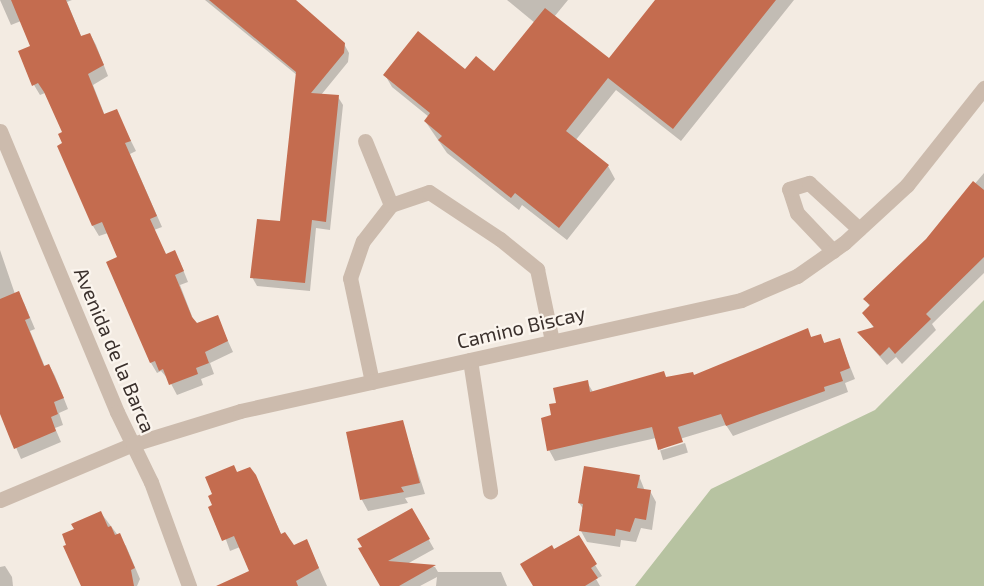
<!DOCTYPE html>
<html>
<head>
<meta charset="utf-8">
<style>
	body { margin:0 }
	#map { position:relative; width:984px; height:586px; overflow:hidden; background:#f3ebe2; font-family:"Exo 2",sans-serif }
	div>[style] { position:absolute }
	.green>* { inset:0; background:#b7c3a1 }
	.shadow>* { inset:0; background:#0003; transform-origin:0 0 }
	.building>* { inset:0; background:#c46c4f }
	.minor>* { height:15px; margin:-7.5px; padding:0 7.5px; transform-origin:7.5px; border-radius:7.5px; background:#ccbbad }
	span { translate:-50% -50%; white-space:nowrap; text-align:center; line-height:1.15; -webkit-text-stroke:4.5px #fbf5ee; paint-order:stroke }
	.street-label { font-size:20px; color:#3a302c }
</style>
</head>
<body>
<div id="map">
	<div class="green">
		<div style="clip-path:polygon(984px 300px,984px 586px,635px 586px,711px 489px,875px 410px)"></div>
	</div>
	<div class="shadow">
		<div style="clip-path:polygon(0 0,72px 0,67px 2px,82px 38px,90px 34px,96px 45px,108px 76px,93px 85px,105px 116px,116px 111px,136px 151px,130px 154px,162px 227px,154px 230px,166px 255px,174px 252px,180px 262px,188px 282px,180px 285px,195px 324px,217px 317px,233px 352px,210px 363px,214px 374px,201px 379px,203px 385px,177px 395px,169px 380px,161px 371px,157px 373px,151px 363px,108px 263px,119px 258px,108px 233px,99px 236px,93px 226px,59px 147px,64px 144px,64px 133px,45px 93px,40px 95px,34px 85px,32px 46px,21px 21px,11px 25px)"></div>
		<div style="clip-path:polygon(205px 0,291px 0,344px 44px,349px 53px,348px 62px,321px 95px,338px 97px,343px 105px,330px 230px,316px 228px,310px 291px,257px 286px,252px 277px,282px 223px,298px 76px)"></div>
		<div style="clip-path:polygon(507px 0,568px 0,554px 17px,609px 61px,658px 0,794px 0,681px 141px,616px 90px,575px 141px,608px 166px,615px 179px,567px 240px,522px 205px,519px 210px,447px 153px,425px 121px,429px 117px,392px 87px,385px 75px,494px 73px,535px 23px)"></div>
		<div style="clip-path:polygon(984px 173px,984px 273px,932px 324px,936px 330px,902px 364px,896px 357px,887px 365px,859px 333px,874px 328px,864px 313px,870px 307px,865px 299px,927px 240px)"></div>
		<div style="clip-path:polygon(0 250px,15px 294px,24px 303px,35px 329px,30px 331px,45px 367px,49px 365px,55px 376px,68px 409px,59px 413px,63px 425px,55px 428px,61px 442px,21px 459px,0 411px)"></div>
		<div style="clip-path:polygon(807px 330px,812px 339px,820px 336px,825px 344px,839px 339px,855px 379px,845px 383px,848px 392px,733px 436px,726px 425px,683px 438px,660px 450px,656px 438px,555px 461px,549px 450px,558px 404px,587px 382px,593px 392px,694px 377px)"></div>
		<div style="clip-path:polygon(402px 422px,425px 494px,405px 498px,408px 503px,368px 511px,362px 500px,347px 434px)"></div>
		<div style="left:685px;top:443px;width:10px;height:26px;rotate:73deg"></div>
		<div style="clip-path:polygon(237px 474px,255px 476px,282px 536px,293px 547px,307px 541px,327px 586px,251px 586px,251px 571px,240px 547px,230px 551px,214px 506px)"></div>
		<div style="clip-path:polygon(639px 476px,645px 491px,650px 491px,656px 502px,652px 530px,641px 528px,636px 542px,621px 540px,620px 547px,587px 542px,581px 531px,584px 510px,579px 503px)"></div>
		<div style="clip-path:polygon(412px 510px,434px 549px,407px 564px,435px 567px,438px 572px,501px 572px,507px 586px,436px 586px,437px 577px,420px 586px,382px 586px,359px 540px)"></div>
		<div style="clip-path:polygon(101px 513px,126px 546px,140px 579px,137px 586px,83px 586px,76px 530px)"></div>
		<div style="clip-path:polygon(554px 551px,595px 565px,602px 576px,596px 579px,600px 586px,534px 586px)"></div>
		<div style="clip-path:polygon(5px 566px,12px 577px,13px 586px,0 586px,0 567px)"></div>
	</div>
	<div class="building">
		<div style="clip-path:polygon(11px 0,66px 0,81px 36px,90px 33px,104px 65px,88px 74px,104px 114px,117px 109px,131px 141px,125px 143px,157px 216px,150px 219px,166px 254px,175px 250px,184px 271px,175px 275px,192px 317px,197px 323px,218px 315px,228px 341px,205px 352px,209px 363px,196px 368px,198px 374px,169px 385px,163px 369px,159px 371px,155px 361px,150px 363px,106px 262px,117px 257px,102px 222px,92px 226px,57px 146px,62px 143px,58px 134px,62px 132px,44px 92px,38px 83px,32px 86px,18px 51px,30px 46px)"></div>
		<div style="clip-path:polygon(209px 0,296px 0,345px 43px,344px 53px,311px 93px,339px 95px,326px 222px,312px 220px,305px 283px,250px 278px,257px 219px,280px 221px,296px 72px)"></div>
		<div style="clip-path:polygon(655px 0,776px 0,673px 129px,608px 78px,566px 131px,609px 165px,559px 228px,515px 193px,511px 198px,438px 140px,442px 136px,424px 121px,430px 113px,383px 75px,418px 31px,465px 69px,476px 56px,494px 71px,545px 8px,609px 58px)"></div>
		<div style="clip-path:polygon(973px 181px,984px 190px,984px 257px,926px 314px,931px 319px,895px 354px,889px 347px,880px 356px,857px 332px,874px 327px,862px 313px,870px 305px,863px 299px,926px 239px)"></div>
		<div style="clip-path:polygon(19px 291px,30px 318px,25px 320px,44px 366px,49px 364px,64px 398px,54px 402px,58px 414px,51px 417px,56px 431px,14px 449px,0 414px,0 299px)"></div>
		<div style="clip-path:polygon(808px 328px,811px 337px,821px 334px,824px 343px,840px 338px,850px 368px,840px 372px,843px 381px,824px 387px,825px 391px,726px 426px,721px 414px,678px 427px,683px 442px,658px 450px,652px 427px,547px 451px,541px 418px,551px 415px,549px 404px,556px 403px,553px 388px,588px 380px,590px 392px,664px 371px,666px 377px,693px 372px,694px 375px)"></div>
		<div style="clip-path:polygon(403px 420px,420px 483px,401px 487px,404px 492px,360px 500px,346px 432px)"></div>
		<div style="clip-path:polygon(234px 465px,237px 472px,250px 467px,256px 475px,281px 534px,285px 532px,294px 545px,307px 539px,319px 568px,296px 581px,298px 586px,216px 586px,249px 571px,234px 536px,222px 541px,208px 507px,212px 505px,208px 496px,212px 494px,205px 477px)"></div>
		<div style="clip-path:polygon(584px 466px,640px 475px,637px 488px,651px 490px,646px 520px,635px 518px,630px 532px,616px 529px,615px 536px,579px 531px,583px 504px,578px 503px)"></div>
		<div style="clip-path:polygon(412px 508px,430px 539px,388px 561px,436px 565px,399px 586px,380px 586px,358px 548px,362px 547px,357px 539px)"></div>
		<div style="clip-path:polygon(101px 511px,108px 527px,111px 526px,115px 535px,120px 533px,135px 568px,131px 570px,134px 586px,81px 586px,63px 546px,66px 545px,62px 534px,74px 529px,71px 524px)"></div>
		<div style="clip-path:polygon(579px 535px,597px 564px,591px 568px,598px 578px,585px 586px,533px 586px,520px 564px,552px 545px,554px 549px)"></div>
	</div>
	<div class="minor">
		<div style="left:0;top:131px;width:304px;rotate:67.4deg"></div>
		<div style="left:117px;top:412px;width:78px;rotate:64.1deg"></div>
		<div style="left:151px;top:482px;width:111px;rotate:69.9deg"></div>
		<div style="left:365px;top:141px;width:69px;rotate:67.9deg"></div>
		<div style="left:833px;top:251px;width:52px;rotate:-133.5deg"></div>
		<div style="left:797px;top:213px;width:25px;rotate:-108deg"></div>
		<div style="left:789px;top:189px;width:21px;rotate:-17deg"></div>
		<div style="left:809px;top:183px;width:68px;rotate:42.6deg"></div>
		<div style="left:470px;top:360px;width:133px;rotate:81.3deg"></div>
		<div style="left:372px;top:382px;width:106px;rotate:-101.9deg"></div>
		<div style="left:350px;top:278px;width:39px;rotate:-71deg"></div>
		<div style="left:363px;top:241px;width:46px;rotate:-52.1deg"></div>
		<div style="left:391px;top:205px;width:40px;rotate:-18.9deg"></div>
		<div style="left:429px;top:192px;width:85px;rotate:33.5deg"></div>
		<div style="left:500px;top:239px;width:48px;rotate:39deg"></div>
		<div style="left:537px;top:269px;width:74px;rotate:78.2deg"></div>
		<div style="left:0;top:500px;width:144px;rotate:-22.8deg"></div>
		<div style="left:133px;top:444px;width:112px;rotate:-17.1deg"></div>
		<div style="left:240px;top:411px;width:513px;rotate:-12.49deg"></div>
		<div style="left:741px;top:300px;width:61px;rotate:-23.2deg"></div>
		<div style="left:797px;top:276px;width:57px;rotate:-35.1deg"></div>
		<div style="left:844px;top:243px;width:86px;rotate:-42.6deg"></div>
		<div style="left:907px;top:185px;width:124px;rotate:-51.6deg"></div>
	</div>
	<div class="street-label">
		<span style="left:521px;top:327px;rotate:-13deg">Camino Biscay</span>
		<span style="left:115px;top:350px;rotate:67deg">Avenida de la Barca</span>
	</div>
</div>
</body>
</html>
